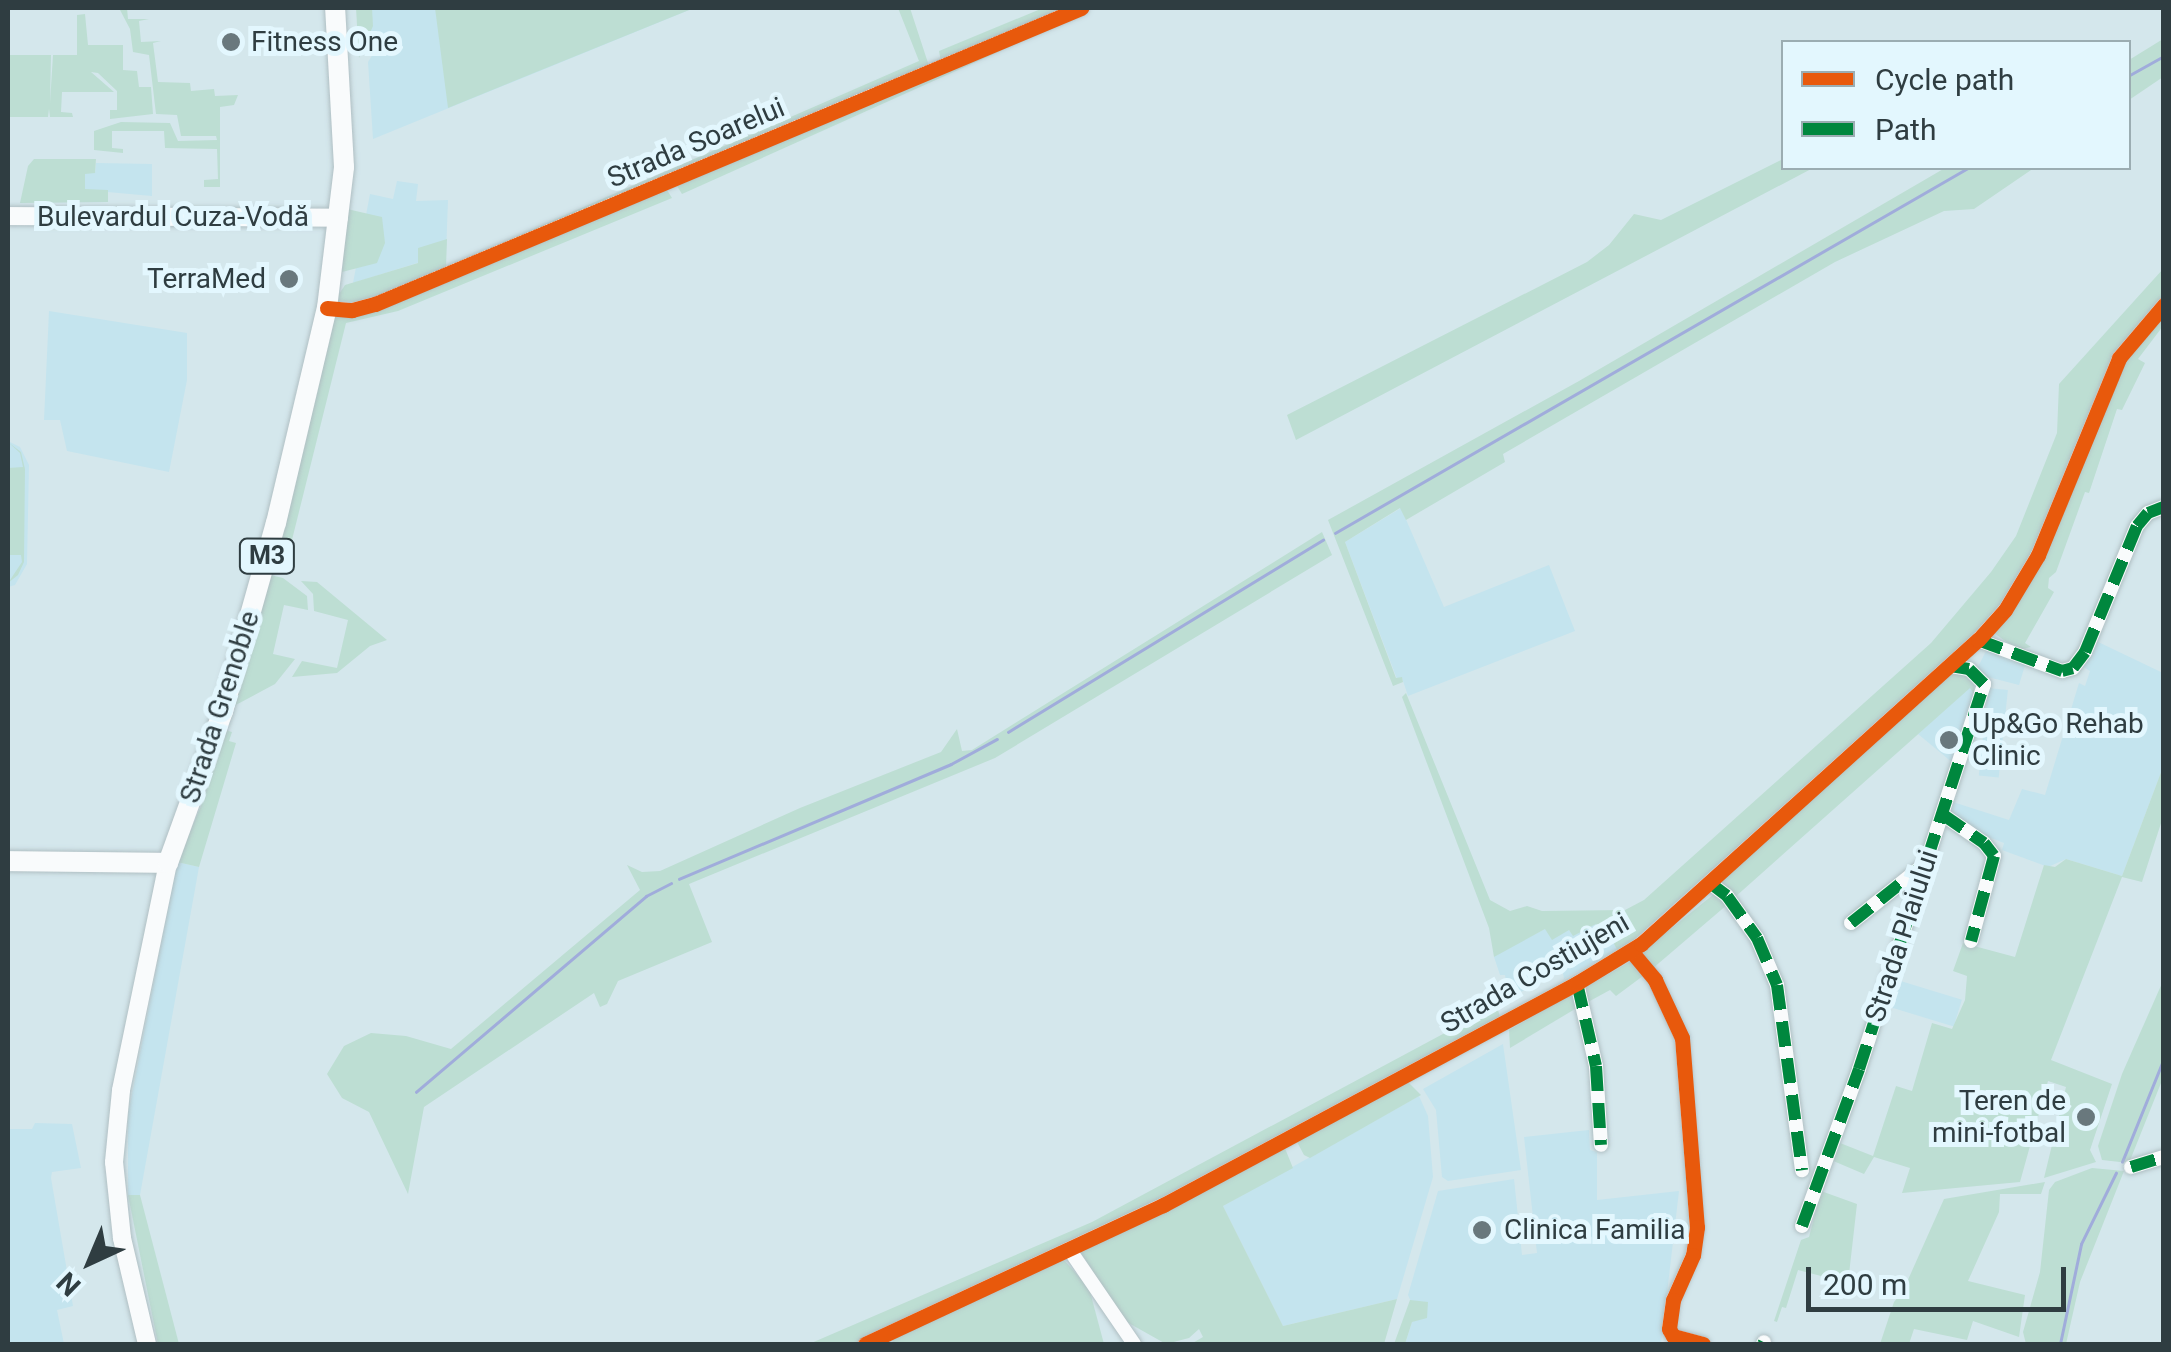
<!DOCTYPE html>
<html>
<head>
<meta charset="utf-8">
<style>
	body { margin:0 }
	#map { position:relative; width:2171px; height:1352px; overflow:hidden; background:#d4e7ec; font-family:Roboto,sans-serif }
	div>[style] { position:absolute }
	.built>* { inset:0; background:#c4e4ee; transform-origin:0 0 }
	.green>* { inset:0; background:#bdded3 }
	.stream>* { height:2.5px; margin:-1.25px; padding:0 1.25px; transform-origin:1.25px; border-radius:1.25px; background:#a0acdb }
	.roads { filter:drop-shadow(0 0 2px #b0bfc3) drop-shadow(0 0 2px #b0bfc3) }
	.minor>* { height:14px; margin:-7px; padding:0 7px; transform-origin:7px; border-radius:7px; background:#f9fbfc }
	.major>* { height:18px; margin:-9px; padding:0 9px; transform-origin:9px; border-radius:9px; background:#f9fbfc }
	.highway>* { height:20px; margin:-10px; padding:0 10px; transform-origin:10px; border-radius:10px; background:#f9fbfc }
	.quiet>* { height:12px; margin-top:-6px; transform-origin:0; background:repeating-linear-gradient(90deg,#00873e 0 25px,transparent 0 37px) }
	.cycleway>* { height:15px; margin:-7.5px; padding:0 7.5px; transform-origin:7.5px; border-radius:7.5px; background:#e8590c }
	.dots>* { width:28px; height:28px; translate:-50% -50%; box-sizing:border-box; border:5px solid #e3f7fe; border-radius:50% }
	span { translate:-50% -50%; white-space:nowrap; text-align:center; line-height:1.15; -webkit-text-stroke:10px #e3f7fe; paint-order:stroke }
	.shield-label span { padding:2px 8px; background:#e3f7fe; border:2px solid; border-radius:8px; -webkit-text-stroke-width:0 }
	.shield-label { font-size:25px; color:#2f3d41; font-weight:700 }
	.poi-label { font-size:28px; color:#2f3d41 }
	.left { translate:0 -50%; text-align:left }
	.right { translate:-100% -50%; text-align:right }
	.street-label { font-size:28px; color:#2f3d41 }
	.frame { position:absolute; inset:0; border:10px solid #2f3d41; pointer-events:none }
	.legend { position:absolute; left:1781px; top:40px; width:350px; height:130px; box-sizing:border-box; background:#e3f7fe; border:2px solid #9badb2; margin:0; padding:12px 18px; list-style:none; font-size:30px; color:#2f3d41 }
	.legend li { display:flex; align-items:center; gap:20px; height:50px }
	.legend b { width:50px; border:2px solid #9badb2 }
	.north { position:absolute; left:40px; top:1212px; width:100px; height:100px; -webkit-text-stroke:8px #e3f7fe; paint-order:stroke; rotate:224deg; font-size:28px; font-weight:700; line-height:40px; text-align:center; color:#2f3d41 }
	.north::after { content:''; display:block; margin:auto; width:35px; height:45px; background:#2f3d41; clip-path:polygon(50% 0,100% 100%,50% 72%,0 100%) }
	.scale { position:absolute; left:1806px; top:1267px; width:260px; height:45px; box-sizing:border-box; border:5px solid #2f3d41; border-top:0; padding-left:12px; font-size:30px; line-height:35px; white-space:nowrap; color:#2f3d41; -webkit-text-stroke:8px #e3f7fe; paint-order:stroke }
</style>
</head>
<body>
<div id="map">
	<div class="built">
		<div style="clip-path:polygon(365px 8px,694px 8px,373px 139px,368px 62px,376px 49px,367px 44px)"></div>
		<div style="clip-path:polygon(96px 163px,152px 164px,152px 196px,85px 190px,85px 173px,95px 173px)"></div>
		<div style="clip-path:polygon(397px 181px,418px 184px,416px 201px,448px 200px,446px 254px,353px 283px,370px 194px,393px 199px)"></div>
		<div style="clip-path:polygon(49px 311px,187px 333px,187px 380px,169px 472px,67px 451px,60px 420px,44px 420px)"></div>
		<div style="clip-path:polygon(8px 441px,20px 447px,29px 465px,27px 564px,15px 585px,8px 587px)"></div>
		<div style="clip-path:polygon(1401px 508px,1444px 607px,1549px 565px,1575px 631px,1408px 696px,1402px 678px,1397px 679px,1345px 542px)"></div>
		<div style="clip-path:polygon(2094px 640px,2163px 673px,2163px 767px,2122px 876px,2066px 859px,2048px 867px,2002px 850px,2004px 843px,1965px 828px,1950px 814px,1953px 802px,2009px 820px,2022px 789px,2045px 795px,2079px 683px,2085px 686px,2090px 671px,2082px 666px)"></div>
		<div style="clip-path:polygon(1987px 649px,2026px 662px,2019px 685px,1980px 675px,1977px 669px)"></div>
		<div style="clip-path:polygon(1970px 687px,1974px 694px,1953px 763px,1918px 734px)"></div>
		<div style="left:1988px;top:688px;width:20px;height:88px;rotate:6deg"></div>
		<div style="clip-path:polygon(177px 862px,199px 867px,140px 1195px,128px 1195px,128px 1115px)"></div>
		<div style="clip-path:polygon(1596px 924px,1606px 928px,1618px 949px,1564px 979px,1563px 973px,1557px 973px,1509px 998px,1505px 975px,1500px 975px,1494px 957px,1500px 952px,1545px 929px,1569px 930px,1573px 935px)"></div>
		<div style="left:1894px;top:979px;width:71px;height:28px;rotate:17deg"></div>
		<div style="clip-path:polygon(1503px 1044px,1521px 1170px,1448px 1181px,1442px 1177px,1436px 1110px,1423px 1089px)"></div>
		<div style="clip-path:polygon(1419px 1096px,1428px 1116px,1433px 1177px,1397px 1299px,1283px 1326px,1223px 1206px)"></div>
		<div style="clip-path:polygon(35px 1123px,72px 1124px,81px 1168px,52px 1172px,51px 1178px,73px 1306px,57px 1310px,64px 1344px,8px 1344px,8px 1129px,32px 1129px)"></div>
		<div style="clip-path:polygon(1589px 1130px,1590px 1150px,1597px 1152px,1597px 1200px,1679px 1191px,1661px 1344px,1405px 1344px,1412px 1322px,1419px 1319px,1408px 1295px,1438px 1191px,1514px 1179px,1522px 1255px,1537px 1253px,1524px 1137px)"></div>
	</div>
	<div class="green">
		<div style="clip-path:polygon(119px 8px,127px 8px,128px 19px,149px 19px,139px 21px,141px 42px,161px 41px,153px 43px,158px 82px,190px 83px,191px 91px,214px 89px,215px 96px,238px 95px,234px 105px,220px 107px,220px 187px,204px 187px,204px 180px,218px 179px,217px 149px,165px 148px,164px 131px,112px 131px,112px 148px,123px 149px,123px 153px,94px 150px,94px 131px,121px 122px,170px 123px,178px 141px,217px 140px,216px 136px,181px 136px,177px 115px,156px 114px,149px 55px,133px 52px,130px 29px)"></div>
		<div style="clip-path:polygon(356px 8px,372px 8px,373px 26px,359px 58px)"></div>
		<div style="clip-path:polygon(435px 8px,694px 8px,448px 108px)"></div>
		<div style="clip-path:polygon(898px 8px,910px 8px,929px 66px,365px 303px,335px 300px,345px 285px,418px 263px,418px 248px,447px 239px,446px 267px,919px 61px)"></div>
		<div style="clip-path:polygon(1043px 8px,1071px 8px,941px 62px,939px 51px)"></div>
		<div style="clip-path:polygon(85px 14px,88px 45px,123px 45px,123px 70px,137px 71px,139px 87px,151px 87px,153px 114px,110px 119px,110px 110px,117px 110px,117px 91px,98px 73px,91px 72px,114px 92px,62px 92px,61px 112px,72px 113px,73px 117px,50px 117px,49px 109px,48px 117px,8px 117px,8px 55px,51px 55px,50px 103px,53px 55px,77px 55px,77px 15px)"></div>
		<div style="clip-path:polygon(1067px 21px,682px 194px,677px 186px)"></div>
		<div style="clip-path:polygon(2163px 39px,2163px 77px,2129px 100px,2129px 60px)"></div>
		<div style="clip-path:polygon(34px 159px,96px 159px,95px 173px,85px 174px,85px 189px,108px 190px,108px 202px,20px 203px,28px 166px)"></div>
		<div style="clip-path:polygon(1783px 159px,1784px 168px,1813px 168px,1296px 440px,1287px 415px,1587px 262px,1609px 245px,1634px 214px,1661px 220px)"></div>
		<div style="clip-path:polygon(1945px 168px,2034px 168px,1974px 209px,1944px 211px,1835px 262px,1503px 454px,1505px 462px,1406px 520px,1400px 508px,1345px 542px,1396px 678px,1402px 677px,1403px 682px,1393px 686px,1328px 520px,1579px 381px)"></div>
		<div style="clip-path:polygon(667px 190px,672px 198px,398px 311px,346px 323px,284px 572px,271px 566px,332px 315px,365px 314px,398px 303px)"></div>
		<div style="clip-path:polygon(347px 209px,382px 217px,385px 243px,377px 263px,342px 272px)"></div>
		<div style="clip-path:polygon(2163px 269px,2163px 295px,2116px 353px,2039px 540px,2006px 599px,1982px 628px,1619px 953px,1606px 929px,1600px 931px,1596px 924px,1573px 936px,1569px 930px,1552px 940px,1545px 929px,1494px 957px,1489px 928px,1402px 697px,1406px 693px,1490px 900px,1510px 911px,1527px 906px,1542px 911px,1625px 910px,1644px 900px,1931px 643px,1991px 572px,2016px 536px,2057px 433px,2059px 384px)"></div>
		<div style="clip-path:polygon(2163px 312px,2163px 326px,2138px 359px,2145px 363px,2122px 410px,2117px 409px,2089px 493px,2085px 492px,2056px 572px,2049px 578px,2048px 588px,2054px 592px,2025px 643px,2031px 647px,2018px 650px,1994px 633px,2030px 583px,2126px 357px)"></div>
		<div style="clip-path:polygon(8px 442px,21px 452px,25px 469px,24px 562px,18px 575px,8px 583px,22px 562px,21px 555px,8px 555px,8px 468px,23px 467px,20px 453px)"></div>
		<div style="clip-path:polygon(1322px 532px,1332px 555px,995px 758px,689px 884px,712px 942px,618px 981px,607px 1004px,600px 1007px,594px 993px,424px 1107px,408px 1194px,369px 1112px,342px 1098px,327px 1074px,344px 1046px,371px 1033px,406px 1036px,451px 1049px,640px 890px,627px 865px,642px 872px,660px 871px,800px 808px,941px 752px,957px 729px,962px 751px,972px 750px)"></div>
		<div style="clip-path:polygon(270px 575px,283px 578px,307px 596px,308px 610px,284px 605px,273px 654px,295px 659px,275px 684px,232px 707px)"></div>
		<div style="clip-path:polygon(301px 581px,317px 582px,387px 640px,370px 646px,337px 673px,292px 677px,302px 661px,337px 668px,348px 620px,314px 611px,313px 594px)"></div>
		<div style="clip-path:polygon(1954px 671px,1974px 680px,1974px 694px,1970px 688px,1734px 898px,1721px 882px)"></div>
		<div style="clip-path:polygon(225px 730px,232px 732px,229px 741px,236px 743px,199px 867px,177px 862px,201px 806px)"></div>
		<div style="clip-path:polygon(2163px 767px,2163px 817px,2142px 882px,2122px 877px,2051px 1060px,2112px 1084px,2090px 1150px,2096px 1162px,2044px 1178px,2066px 1087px,2048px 1081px,2020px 1182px,1902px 1193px,1910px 1168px,1874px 1157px,1864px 1174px,1831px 1160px,1840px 1143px,1873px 1156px,1896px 1086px,1912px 1091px,1932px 1023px,1952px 1029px,1965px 1000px,1967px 976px,1953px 971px,1963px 943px,2015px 957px,2044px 865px,2055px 867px,2066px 859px,2122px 876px)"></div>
		<div style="clip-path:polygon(1714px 894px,1728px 904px,1652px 969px,1642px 952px)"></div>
		<div style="clip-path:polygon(1631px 961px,1647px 973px,1616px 996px,1610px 990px,1588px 1002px,1584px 988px)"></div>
		<div style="clip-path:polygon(2163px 981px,2163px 1078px,2129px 1163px,2102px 1160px,2098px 1146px,2122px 1074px)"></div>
		<div style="clip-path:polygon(1575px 992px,1580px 1006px,1510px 1048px,1509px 1030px)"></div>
		<div style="clip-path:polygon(1497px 1005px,1500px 1018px,1199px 1182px,855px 1344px,809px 1344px,1092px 1222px)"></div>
		<div style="clip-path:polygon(1400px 1082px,1409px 1083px,1421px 1095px,1310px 1158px,1304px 1155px,1296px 1140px)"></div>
		<div style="clip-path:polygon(1284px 1146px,1293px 1168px,1223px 1206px,1283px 1326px,1397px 1299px,1384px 1344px,1191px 1344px,1203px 1337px,1199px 1329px,1189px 1338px,1166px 1344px,1125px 1321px,1079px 1250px)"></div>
		<div style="clip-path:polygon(2092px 1168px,2124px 1171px,2080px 1282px,2066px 1344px,2026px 1344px,2023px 1332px,2040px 1272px,2049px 1190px,2055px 1182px)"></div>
		<div style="clip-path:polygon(2045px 1182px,2041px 1194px,2000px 1194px,1999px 1212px,1968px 1281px,2025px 1295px,2019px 1337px,1973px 1321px,1967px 1340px,1914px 1329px,1909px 1344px,1880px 1344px,1894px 1302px,1903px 1291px,1944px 1199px)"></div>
		<div style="clip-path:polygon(1821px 1191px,1857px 1204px,1848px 1283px,1798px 1270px,1786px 1308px,1782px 1307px,1777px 1322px,1774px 1321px,1801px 1240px,1809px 1237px)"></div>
		<div style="clip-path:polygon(128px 1195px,140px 1195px,179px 1344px,158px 1344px)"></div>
		<div style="clip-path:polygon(1064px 1260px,1089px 1288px,1104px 1344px,894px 1344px,891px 1338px)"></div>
		<div style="clip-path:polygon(1410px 1300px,1428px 1302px,1427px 1318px,1412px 1322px,1405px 1344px,1394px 1344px)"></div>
	</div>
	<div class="stream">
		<div style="left:2128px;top:76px;width:41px;rotate:-29.1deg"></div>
		<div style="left:1335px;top:533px;width:731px;rotate:-29.97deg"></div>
		<div style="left:1008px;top:732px;width:369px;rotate:-31.4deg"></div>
		<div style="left:679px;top:879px;width:295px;rotate:-22.9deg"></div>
		<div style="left:951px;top:764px;width:52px;rotate:-28.5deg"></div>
		<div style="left:416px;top:1092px;width:302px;rotate:-40.4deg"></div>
		<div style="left:646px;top:896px;width:28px;rotate:-27deg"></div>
		<div style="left:2122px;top:1162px;width:112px;rotate:-68deg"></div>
		<div style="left:2060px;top:1344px;width:102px;rotate:-78.1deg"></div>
		<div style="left:2081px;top:1244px;width:79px;rotate:-63.8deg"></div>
	</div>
	<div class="roads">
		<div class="minor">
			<div style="left:327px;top:308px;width:25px;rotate:5deg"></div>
			<div style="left:352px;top:310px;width:24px;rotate:-15deg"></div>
			<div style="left:375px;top:304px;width:766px;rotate:-22.75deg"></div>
			<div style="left:1978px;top:640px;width:90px;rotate:20.3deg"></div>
			<div style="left:2062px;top:671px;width:11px;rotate:-15deg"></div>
			<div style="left:2073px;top:668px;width:20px;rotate:-53deg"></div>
			<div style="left:2085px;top:652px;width:136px;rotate:-67.6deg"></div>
			<div style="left:2137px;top:526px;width:17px;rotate:-50deg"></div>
			<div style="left:2148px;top:513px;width:17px;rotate:-21deg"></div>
			<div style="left:1942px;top:814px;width:51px;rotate:34.6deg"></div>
			<div style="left:1984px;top:843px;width:16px;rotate:52deg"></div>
			<div style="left:1994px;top:856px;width:88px;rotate:105.1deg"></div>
			<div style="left:1710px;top:883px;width:21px;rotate:37deg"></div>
			<div style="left:1727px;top:896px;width:52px;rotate:54.5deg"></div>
			<div style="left:1757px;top:938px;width:51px;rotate:66.9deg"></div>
			<div style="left:1777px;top:985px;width:187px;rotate:82.3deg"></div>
			<div style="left:1851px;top:923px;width:95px;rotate:-38.6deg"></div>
			<div style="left:1631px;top:951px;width:38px;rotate:50deg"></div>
			<div style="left:1655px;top:980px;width:64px;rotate:65deg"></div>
			<div style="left:1682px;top:1038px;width:190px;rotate:85.5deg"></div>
			<div style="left:1697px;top:1227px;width:28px;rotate:98deg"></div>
			<div style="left:1693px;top:1255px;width:49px;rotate:114deg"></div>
			<div style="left:1673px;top:1300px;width:29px;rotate:98deg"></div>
			<div style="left:1669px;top:1329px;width:8px;rotate:60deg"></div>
			<div style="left:1673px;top:1336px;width:31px;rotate:15deg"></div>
			<div style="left:1577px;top:983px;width:85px;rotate:77.1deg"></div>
			<div style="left:1596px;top:1066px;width:79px;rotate:86.4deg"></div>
			<div style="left:2131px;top:1167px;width:34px;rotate:-17deg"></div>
			<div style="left:1802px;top:1226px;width:167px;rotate:-70deg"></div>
			<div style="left:1859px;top:1069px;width:405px;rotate:-72deg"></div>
			<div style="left:1984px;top:684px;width:21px;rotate:-135deg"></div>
			<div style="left:1969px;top:669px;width:20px;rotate:-171deg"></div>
			<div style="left:1069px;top:1249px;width:115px;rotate:55.6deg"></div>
			<div style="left:865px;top:1344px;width:329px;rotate:-25deg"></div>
			<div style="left:1163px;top:1205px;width:470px;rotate:-28.2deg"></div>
			<div style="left:1577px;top:983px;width:75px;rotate:-31.4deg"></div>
			<div style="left:1641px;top:944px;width:454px;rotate:-42.1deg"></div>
			<div style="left:1978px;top:640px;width:40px;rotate:-48deg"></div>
			<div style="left:2005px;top:610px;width:64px;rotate:-59deg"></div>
			<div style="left:2038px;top:555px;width:213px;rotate:-67.6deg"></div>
			<div style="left:2119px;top:358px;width:70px;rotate:-49.7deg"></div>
			<div style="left:1763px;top:1344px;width:2px;rotate:-63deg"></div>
		</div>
		<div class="major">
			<div style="left:8px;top:216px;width:331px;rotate:0.3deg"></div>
			<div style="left:147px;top:1344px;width:109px;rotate:-103.3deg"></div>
			<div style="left:122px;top:1238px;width:76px;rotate:-96deg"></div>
			<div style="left:114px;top:1162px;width:72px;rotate:-84.4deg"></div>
			<div style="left:121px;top:1090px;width:232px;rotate:-78.3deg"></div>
		</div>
		<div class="highway">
			<div style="left:8px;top:861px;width:160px;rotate:0.7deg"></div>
			<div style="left:168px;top:863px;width:162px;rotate:-70.1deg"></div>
			<div style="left:223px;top:711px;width:195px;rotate:-74.3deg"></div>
			<div style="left:276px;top:523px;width:221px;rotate:-76.7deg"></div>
			<div style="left:327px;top:308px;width:142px;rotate:-83.1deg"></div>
			<div style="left:344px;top:167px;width:159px;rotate:-93.2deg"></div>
		</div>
	</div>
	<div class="quiet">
		<div style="left:1978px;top:640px;width:90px;rotate:20.3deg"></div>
		<div style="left:2062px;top:671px;width:11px;rotate:-15deg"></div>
		<div style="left:2073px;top:668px;width:20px;rotate:-53deg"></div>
		<div style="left:2085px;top:652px;width:136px;rotate:-67.6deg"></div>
		<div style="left:2137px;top:526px;width:17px;rotate:-50deg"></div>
		<div style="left:2148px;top:513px;width:17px;rotate:-21deg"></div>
		<div style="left:1942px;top:814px;width:51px;rotate:34.6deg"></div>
		<div style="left:1984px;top:843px;width:16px;rotate:52deg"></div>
		<div style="left:1994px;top:856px;width:88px;rotate:105.1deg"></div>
		<div style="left:1710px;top:883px;width:21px;rotate:37deg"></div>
		<div style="left:1727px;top:896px;width:52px;rotate:54.5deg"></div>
		<div style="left:1757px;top:938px;width:51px;rotate:66.9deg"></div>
		<div style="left:1777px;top:985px;width:187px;rotate:82.3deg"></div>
		<div style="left:1851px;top:923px;width:95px;rotate:-38.6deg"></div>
		<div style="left:1577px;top:983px;width:85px;rotate:77.1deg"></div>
		<div style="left:1596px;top:1066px;width:79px;rotate:86.4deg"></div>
		<div style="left:2131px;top:1167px;width:34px;rotate:-17deg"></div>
		<div style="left:1802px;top:1226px;width:167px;rotate:-70deg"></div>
		<div style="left:1859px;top:1069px;width:405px;rotate:-72deg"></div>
		<div style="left:1984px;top:684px;width:21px;rotate:-135deg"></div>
		<div style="left:1969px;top:669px;width:20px;rotate:-171deg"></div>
		<div style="left:1763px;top:1344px;width:2px;rotate:-63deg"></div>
	</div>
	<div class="cycleway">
		<div style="left:327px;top:308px;width:25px;rotate:5deg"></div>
		<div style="left:352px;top:310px;width:24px;rotate:-15deg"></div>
		<div style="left:375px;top:304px;width:766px;rotate:-22.75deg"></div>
		<div style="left:1631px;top:951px;width:38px;rotate:50deg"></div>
		<div style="left:1655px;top:980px;width:64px;rotate:65deg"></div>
		<div style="left:1682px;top:1038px;width:190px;rotate:85.5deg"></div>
		<div style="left:1697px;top:1227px;width:28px;rotate:98deg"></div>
		<div style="left:1693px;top:1255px;width:49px;rotate:114deg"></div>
		<div style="left:1673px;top:1300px;width:29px;rotate:98deg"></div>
		<div style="left:1669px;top:1329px;width:8px;rotate:60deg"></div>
		<div style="left:1673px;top:1336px;width:31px;rotate:15deg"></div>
		<div style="left:865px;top:1344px;width:329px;rotate:-25deg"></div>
		<div style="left:1163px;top:1205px;width:470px;rotate:-28.2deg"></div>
		<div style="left:1577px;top:983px;width:75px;rotate:-31.4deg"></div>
		<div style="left:1641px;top:944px;width:454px;rotate:-42.1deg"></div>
		<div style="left:1978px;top:640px;width:40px;rotate:-48deg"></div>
		<div style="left:2005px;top:610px;width:64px;rotate:-59deg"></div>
		<div style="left:2038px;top:555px;width:213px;rotate:-67.6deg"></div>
		<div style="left:2119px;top:358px;width:70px;rotate:-49.7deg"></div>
	</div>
	<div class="dots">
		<div style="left:231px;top:42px;background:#69787d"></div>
		<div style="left:289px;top:279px;background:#69787d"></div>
		<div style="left:1949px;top:740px;background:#69787d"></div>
		<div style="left:2086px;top:1117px;background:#69787d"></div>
		<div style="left:1482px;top:1230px;background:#69787d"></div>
	</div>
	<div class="shield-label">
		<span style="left:267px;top:556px">M3</span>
	</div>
	<div class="poi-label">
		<span class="left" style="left:251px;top:42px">Fitness One</span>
		<span class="right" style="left:266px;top:279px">TerraMed</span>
		<span class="left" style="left:1972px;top:740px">Up&amp;Go Rehab<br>Clinic</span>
		<span class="right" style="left:2066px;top:1117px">Teren de<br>mini-fotbal</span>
		<span class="left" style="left:1504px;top:1230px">Clinica Familia</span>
	</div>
	<div class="street-label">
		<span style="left:696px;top:143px;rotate:-23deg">Strada Soarelui</span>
		<span style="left:173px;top:217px">Bulevardul Cuza-Vodă</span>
		<span style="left:220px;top:707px;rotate:-72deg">Strada Grenoble</span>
		<span style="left:1902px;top:936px;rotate:-72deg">Strada Plaiului</span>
		<span style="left:1535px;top:973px;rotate:-30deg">Strada Costiujeni</span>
	</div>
	<div class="frame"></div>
	<ul class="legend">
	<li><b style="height:12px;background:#e8590c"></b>Cycle path</li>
	<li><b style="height:12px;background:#00873e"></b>Path</li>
	</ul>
	<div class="north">N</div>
	<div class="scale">200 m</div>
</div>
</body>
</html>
